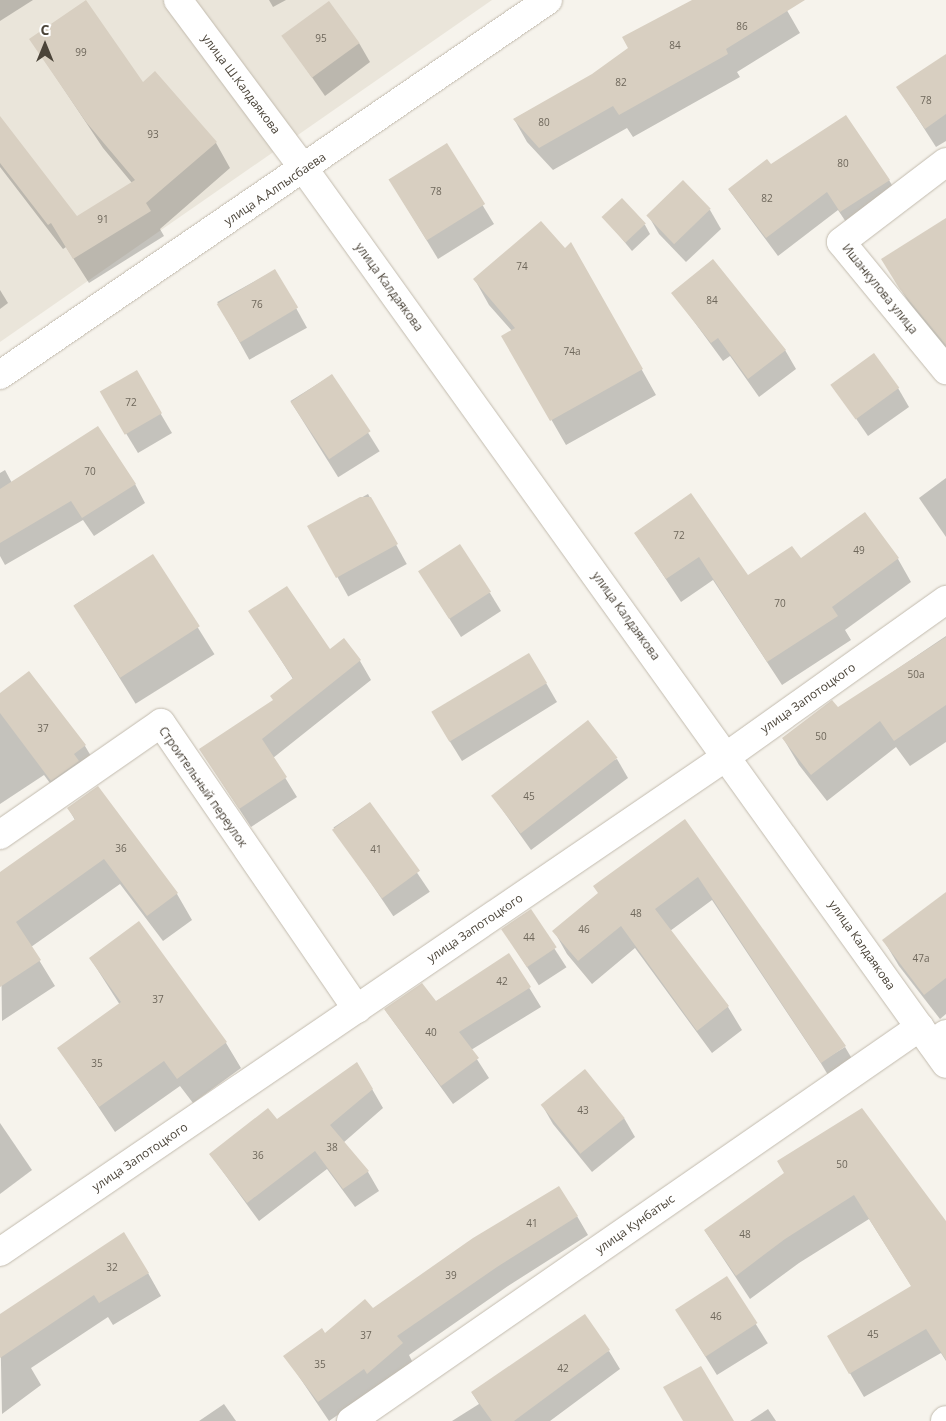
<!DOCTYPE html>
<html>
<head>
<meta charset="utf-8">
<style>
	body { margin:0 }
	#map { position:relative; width:946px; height:1421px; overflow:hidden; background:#f6f3ec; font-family:"Open Sans",sans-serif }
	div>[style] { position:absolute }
	.residential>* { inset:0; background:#eae5da }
	.shadow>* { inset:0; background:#0003; transform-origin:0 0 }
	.building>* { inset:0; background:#d8cfc1; transform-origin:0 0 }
	.roads { filter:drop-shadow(0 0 1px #c2bbae) drop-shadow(0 0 1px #c2bbae) }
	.minor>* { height:28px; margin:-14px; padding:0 14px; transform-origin:14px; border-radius:14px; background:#fff }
	.tertiary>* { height:28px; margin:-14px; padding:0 14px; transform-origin:14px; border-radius:14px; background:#fff }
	span { translate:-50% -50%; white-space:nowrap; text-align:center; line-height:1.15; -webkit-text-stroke:4.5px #fff; paint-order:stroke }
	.number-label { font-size:10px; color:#6e675b }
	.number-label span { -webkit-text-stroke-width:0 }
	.street-label { font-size:12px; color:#4b4439 }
	.north { position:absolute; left:20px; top:20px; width:50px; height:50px; -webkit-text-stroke:4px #fff; paint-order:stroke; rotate:0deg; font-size:14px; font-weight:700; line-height:20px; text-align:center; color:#4b4439 }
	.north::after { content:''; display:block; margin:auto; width:18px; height:22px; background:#4b4439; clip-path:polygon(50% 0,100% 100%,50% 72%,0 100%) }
</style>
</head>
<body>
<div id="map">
	<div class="residential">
		<div style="clip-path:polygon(0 0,492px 0,0 342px)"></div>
	</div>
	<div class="shadow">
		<div style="clip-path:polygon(0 0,33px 0,0 21px)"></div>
		<div style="clip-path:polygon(269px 0,286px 0,273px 7px)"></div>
		<div style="clip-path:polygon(694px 0,781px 0,800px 33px,737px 72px,740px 77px,633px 137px,627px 128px,553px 170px,527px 142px,514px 119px,593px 75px)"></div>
		<div style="clip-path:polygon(284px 37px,359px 43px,370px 62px,325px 96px)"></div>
		<div style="clip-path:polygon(31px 40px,142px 84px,155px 73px,216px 143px,230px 168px,160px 229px,164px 236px,89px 283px,66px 247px,63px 249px,0 167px,0 131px,76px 218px,132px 183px,103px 148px)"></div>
		<div style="clip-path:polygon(946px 55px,946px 141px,936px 147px,898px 88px)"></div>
		<div style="clip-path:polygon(446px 145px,494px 224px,438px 259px,401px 198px)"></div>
		<div style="clip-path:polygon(770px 166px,889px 180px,900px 199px,852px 231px,838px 210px,778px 256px,729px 190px)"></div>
		<div style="clip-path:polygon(710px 210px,721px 229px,686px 262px,659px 234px,648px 215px)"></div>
		<div style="clip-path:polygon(603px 216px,645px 225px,650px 234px,632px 251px)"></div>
		<div style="clip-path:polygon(946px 220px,946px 352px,916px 314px,898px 285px)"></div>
		<div style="clip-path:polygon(571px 244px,656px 395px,566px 445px,503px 336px,512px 331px,489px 305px,475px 280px,565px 249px)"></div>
		<div style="left:275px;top:270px;width:66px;height:66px;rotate:61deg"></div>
		<div style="clip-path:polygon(0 290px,8px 303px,0 309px)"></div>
		<div style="clip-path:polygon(673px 293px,785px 350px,796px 369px,759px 397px,730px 356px,723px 361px)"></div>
		<div style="clip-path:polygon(136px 372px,172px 433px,138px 453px,113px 412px)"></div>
		<div style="left:332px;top:375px;width:90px;height:49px;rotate:58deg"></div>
		<div style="clip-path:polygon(832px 384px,898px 388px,909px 407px,868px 436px)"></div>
		<div style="clip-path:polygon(5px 470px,12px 483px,135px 484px,145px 503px,94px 536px,83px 520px,5px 565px,0 556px,0 473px)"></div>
		<div style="clip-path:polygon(946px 478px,946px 537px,919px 498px)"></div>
		<div style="left:368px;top:494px;width:80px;height:67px;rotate:61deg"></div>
		<div style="clip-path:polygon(691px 495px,747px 576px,800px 560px,898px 559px,911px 582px,845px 630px,851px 640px,782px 685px,713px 580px,681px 602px,635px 533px)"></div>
		<div style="left:153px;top:556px;width:116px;height:93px;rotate:58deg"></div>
		<div style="clip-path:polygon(419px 571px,490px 593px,501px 611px,461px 637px)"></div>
		<div style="clip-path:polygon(250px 611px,329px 651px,360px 661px,371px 680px,273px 758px,297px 797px,251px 827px,200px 749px,274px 701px,293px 679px)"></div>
		<div style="clip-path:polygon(946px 636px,946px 742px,910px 766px,896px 747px,827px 801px,799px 765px,783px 738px,838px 709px)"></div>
		<div style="clip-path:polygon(29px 673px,85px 746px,98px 768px,64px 802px,44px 775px,0 804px,0 694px)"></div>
		<div style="clip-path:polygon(546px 683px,557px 702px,462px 761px,444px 732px)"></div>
		<div style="clip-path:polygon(617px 759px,628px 778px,531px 850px,494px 798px)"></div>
		<div style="left:370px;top:803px;width:107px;height:44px;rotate:56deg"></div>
		<div style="clip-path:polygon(68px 808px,177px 894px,192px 920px,163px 941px,120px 884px,31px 947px,55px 986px,2px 1021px,0 873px,75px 820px)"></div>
		<div style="clip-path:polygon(684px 821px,844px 1046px,820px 1062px,712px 900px,670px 931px,728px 1007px,742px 1030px,712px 1053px,635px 948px,592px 984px,567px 954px,554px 931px)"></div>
		<div style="clip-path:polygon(946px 893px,946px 1014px,940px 1019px,899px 966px,884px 941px)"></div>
		<div style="left:530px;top:911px;width:67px;height:33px;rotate:57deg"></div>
		<div style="clip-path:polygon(139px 923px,226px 1043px,241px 1068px,193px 1103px,180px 1086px,115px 1132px,59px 1048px,120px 1005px,90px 958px)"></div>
		<div style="clip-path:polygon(509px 955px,541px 1007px,471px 1050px,489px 1078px,453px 1104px,385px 1010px,435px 1002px)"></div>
		<div style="left:845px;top:1047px;width:27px;height:29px;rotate:59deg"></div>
		<div style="clip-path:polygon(357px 1063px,383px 1108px,343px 1143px,368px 1172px,379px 1191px,355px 1207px,327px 1169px,259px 1221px,210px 1154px,277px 1121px)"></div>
		<div style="clip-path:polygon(542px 1105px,624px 1118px,635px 1137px,592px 1172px,553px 1124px)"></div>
		<div style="clip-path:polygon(861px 1110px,946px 1223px,946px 1361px,941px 1353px,864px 1397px,828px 1336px,912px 1287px,869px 1219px,799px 1263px,750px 1299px,705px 1231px,786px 1174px)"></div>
		<div style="clip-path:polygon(0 1123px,32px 1170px,0 1194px)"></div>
		<div style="clip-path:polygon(577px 1216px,588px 1235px,508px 1286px,409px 1355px,413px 1363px,329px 1421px,285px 1356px,373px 1310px)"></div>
		<div style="clip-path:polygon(148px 1273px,161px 1296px,113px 1325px,108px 1317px,31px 1368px,41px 1385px,2px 1414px,0 1315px)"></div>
		<div style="left:727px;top:1278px;width:77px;height:60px;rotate:58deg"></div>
		<div style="clip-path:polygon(609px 1351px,620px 1369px,550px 1421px,452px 1421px,479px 1404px,472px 1393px)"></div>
		<div style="clip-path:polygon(224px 1404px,236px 1421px,199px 1421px)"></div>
		<div style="clip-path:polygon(768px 1409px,776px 1421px,750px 1421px)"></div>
	</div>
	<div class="building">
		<div style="clip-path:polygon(86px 0,143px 82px,155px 71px,217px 142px,146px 203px,151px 211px,73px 259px,51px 223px,48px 225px,0 163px,0 116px,77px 216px,135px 180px,86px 122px,29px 39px)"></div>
		<div style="clip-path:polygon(692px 0,805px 0,726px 49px,728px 54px,619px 115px,613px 106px,539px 148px,513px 119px,592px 74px,628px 48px,622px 37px)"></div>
		<div style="left:329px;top:1px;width:52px;height:59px;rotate:54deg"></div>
		<div style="clip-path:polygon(946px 54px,946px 114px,925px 129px,896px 87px)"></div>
		<div style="clip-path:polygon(846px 115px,890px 180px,840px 212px,827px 192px,766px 238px,728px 189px,767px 159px,771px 164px)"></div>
		<div style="left:447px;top:143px;width:72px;height:69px;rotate:58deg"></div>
		<div style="left:683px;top:180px;width:40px;height:51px;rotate:46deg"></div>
		<div style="left:622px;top:198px;width:35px;height:28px;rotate:47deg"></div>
		<div style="clip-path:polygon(946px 218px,946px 345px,899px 288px,881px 259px)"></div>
		<div style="clip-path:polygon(541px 221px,565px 248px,571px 242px,643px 369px,550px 421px,501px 336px,515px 328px,473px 279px)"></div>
		<div style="clip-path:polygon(713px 259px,786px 350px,748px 379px,718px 338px,711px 343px,671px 293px)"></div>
		<div style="left:275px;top:269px;width:45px;height:68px;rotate:59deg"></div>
		<div style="left:874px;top:353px;width:43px;height:54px;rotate:54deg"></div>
		<div style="left:137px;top:370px;width:50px;height:43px;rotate:60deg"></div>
		<div style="left:332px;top:374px;width:69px;height:50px;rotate:56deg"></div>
		<div style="clip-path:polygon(98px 426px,136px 484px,82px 518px,71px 501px,0 543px,0 489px)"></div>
		<div style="clip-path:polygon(691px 493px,748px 575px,792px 546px,801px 558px,865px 512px,899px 558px,832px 607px,838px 616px,767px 662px,699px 557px,666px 579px,634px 533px)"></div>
		<div style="clip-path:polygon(360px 497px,371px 497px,398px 544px,336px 578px,307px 526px)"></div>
		<div style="left:460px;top:544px;width:57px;height:50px;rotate:57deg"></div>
		<div style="left:153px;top:554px;width:86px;height:95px;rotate:57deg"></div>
		<div style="clip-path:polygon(287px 586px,330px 649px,344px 638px,361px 660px,262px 739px,287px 777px,239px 809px,199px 749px,273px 700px,270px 696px,293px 678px,248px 611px)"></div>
		<div style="clip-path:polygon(946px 637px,946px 705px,894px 741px,880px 721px,811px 775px,782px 738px,832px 700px,838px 707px)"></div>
		<div style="left:529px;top:653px;width:35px;height:114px;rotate:59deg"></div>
		<div style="clip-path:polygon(29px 671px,86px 745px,74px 754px,79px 761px,51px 781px,0 713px,0 693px)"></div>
		<div style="left:588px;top:720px;width:48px;height:123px;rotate:52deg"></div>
		<div style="clip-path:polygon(98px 786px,178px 893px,147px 916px,104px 859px,16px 922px,41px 960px,0 987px,0 872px,75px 819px,67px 808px)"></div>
		<div style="left:370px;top:802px;width:85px;height:47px;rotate:54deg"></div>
		<div style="clip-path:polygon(685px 819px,846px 1046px,821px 1063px,698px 877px,655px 909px,729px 1006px,697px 1031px,621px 926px,578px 961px,552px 931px,598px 893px,593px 886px)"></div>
		<div style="clip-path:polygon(946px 892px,946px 978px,924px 995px,882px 940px)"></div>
		<div style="left:531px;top:909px;width:46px;height:36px;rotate:56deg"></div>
		<div style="clip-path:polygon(139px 921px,227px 1042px,177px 1079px,164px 1061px,99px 1107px,57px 1048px,121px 1002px,89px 958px)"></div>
		<div style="clip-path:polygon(509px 953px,531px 987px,459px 1032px,479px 1058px,441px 1086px,384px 1009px,422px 983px,436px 1001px)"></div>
		<div style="clip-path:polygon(357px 1062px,373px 1089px,330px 1125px,369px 1171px,343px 1189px,315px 1151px,247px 1203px,209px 1154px,268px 1108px,277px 1119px)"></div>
		<div style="left:585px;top:1069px;width:63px;height:57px;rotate:51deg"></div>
		<div style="clip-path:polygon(862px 1108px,946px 1221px,946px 1360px,926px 1329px,849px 1374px,827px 1336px,911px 1286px,854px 1195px,785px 1239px,736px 1276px,704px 1230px,784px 1173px,777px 1161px)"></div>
		<div style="clip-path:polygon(559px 1186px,578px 1216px,497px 1267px,397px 1336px,403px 1343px,367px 1374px,364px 1369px,318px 1402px,283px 1356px,322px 1328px,325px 1333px,365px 1299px,373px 1308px,473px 1238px)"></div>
		<div style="clip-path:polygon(124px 1232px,149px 1273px,99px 1303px,94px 1295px,0 1358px,0 1314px)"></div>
		<div style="left:727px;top:1276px;width:56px;height:62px;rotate:57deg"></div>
		<div style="clip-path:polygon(585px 1314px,610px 1350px,514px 1421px,492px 1421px,471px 1392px)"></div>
		<div style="clip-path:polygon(701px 1366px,734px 1421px,683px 1421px,663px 1387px)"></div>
	</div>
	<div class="roads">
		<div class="minor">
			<div style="left:178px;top:0;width:211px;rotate:53.3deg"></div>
			<div style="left:946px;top:162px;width:132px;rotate:142.7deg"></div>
			<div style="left:841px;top:242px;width:166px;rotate:50.6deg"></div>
			<div style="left:0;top:835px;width:196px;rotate:-34.8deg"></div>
			<div style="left:161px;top:723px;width:347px;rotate:55.6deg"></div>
			<div style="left:932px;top:1044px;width:17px;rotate:-36deg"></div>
			<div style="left:0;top:1252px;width:880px;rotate:-34.3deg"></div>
			<div style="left:727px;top:756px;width:269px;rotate:-35.5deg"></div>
			<div style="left:351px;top:1421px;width:692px;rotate:-34.7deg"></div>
			<div style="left:945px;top:1421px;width:1px;rotate:-45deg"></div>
		</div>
		<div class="tertiary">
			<div style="left:304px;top:169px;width:1101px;rotate:54.35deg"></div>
			<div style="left:0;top:375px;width:664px;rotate:-34.38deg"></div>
		</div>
	</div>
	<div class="number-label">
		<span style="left:742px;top:27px">86</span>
		<span style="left:321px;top:39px">95</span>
		<span style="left:675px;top:46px">84</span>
		<span style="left:81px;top:53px">99</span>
		<span style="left:621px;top:83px">82</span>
		<span style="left:926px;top:101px">78</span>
		<span style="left:544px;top:123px">80</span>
		<span style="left:153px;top:135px">93</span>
		<span style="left:843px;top:164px">80</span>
		<span style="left:436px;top:192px">78</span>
		<span style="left:767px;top:199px">82</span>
		<span style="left:103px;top:220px">91</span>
		<span style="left:522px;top:267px">74</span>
		<span style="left:712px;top:301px">84</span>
		<span style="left:257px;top:305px">76</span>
		<span style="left:572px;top:352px">74а</span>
		<span style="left:131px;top:403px">72</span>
		<span style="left:90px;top:472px">70</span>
		<span style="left:679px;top:536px">72</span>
		<span style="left:859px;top:551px">49</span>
		<span style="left:780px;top:604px">70</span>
		<span style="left:916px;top:675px">50а</span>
		<span style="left:43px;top:729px">37</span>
		<span style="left:821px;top:737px">50</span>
		<span style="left:529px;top:797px">45</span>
		<span style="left:121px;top:849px">36</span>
		<span style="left:376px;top:850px">41</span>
		<span style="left:636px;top:914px">48</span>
		<span style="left:584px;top:930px">46</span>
		<span style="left:529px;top:938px">44</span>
		<span style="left:921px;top:959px">47а</span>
		<span style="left:502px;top:982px">42</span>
		<span style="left:158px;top:1000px">37</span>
		<span style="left:431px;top:1033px">40</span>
		<span style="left:97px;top:1064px">35</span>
		<span style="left:583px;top:1111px">43</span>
		<span style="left:332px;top:1148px">38</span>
		<span style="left:258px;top:1156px">36</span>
		<span style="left:842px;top:1165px">50</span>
		<span style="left:532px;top:1224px">41</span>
		<span style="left:745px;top:1235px">48</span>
		<span style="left:112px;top:1268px">32</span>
		<span style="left:451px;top:1276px">39</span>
		<span style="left:716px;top:1317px">46</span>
		<span style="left:873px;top:1335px">45</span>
		<span style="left:366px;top:1336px">37</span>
		<span style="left:320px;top:1365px">35</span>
		<span style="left:563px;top:1369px">42</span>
	</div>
	<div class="street-label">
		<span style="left:241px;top:84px;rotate:53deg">улица Ш.Калдаякова</span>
		<span style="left:275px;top:189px;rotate:-34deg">улица А.Алпысбаева</span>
		<span style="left:389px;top:287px;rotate:54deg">улица Калдаякова</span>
		<span style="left:880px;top:289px;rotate:51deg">Ишанкулова улица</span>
		<span style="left:626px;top:616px;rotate:54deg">улица Калдаякова</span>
		<span style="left:808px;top:698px;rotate:-35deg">улица Запотоцкого</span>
		<span style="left:203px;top:787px;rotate:55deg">Строительный переулок</span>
		<span style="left:475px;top:928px;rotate:-34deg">улица Запотоцкого</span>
		<span style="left:862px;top:945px;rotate:55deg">улица Калдаякова</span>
		<span style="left:140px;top:1157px;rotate:-34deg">улица Запотоцкого</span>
		<span style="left:635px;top:1224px;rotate:-35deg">улица Кунбатыс</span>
	</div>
	<div class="north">С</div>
</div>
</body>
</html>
